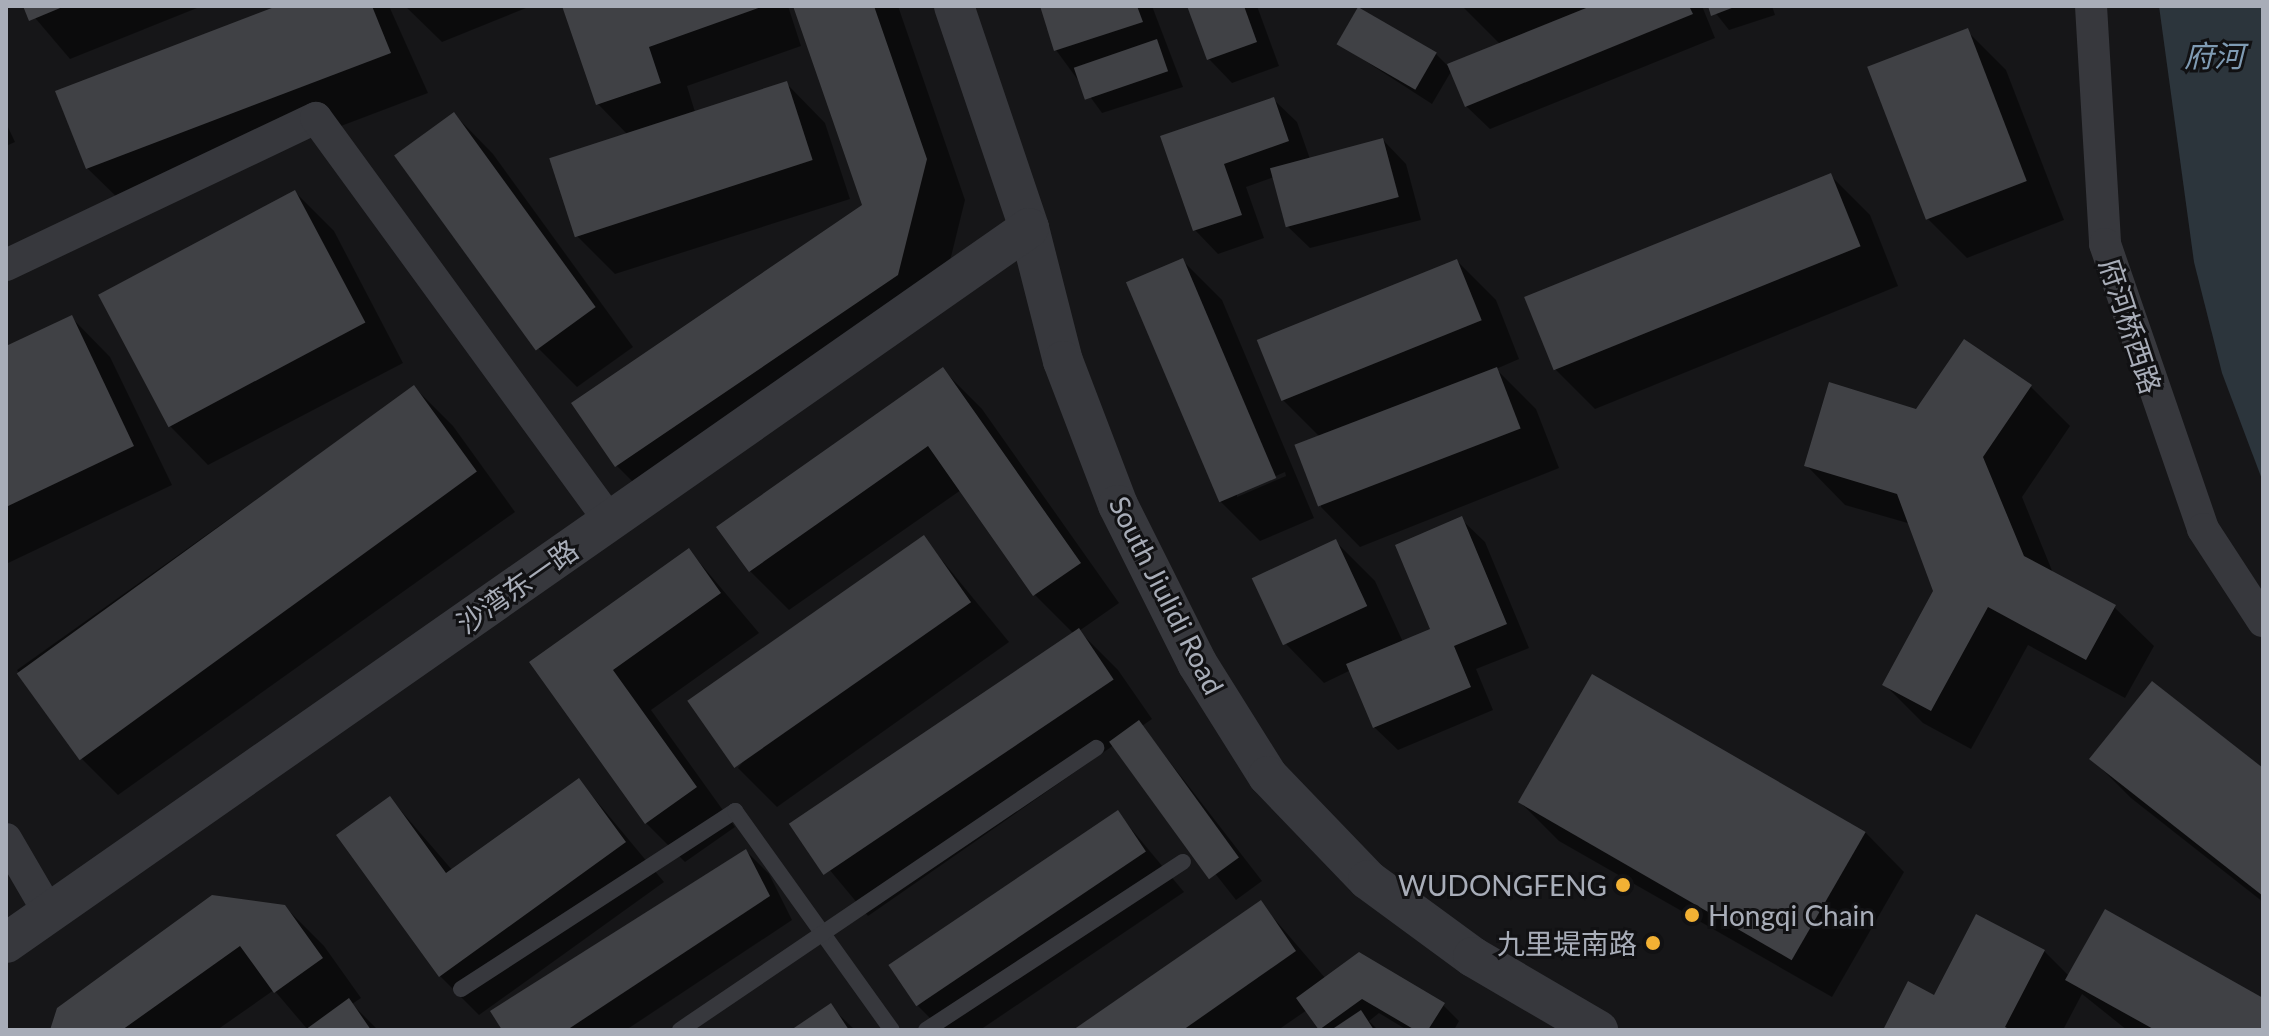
<!DOCTYPE html>
<html>
<head>
<meta charset="utf-8">
<style>
	body { margin:0 }
	#map { position:relative; width:2269px; height:1036px; overflow:hidden; background:#161618; font-family:Lato,"Noto Sans SC",sans-serif }
	div>[style] { position:absolute }
	.water>* { inset:0; background:#2c353c }
	.shadow>* { inset:0; background:#0007 }
	.building>* { inset:0; background:#404145; transform-origin:0 0 }
	.service>* { height:16px; margin:-8px; padding:0 8px; transform-origin:8px; border-radius:8px; background:#37383d }
	.minor>* { height:32px; margin:-16px; padding:0 16px; transform-origin:16px; border-radius:16px; background:#37383d }
	.tertiary>* { height:40px; margin:-20px; padding:0 20px; transform-origin:20px; border-radius:20px; background:#37383d }
	.dots>* { width:22px; height:22px; translate:-50% -50%; box-sizing:border-box; border:4px solid #111113; border-radius:50% }
	span { translate:-50% -50%; white-space:nowrap; text-align:center; line-height:1.15; -webkit-text-stroke:6px #111113; paint-order:stroke }
	.street-label { font-size:28px; color:#a8adb8 }
	.poi-label { font-size:28px; color:#a8adb8 }
	.right { translate:-100% -50%; text-align:right }
	.left { translate:0 -50%; text-align:left }
	.water-label { font-size:30px; color:#7f9bb3; font-style:italic }
	.frame { position:absolute; inset:0; border:8px solid #a8adb8; pointer-events:none }
</style>
</head>
<body>
<div id="map">
	<div class="water">
		<div style="clip-path:polygon(2159px 6px,2263px 6px,2263px 482px,2222px 373px,2194px 262px)"></div>
	</div>
	<div class="shadow">
		<div style="clip-path:polygon(25px 6px,202px 6px,70px 59px)"></div>
		<div style="clip-path:polygon(283px 6px,389px 6px,428px 93px,127px 207px,87px 168px)"></div>
		<div style="clip-path:polygon(405px 6px,531px 6px,442px 42px)"></div>
		<div style="clip-path:polygon(564px 6px,788px 6px,801px 46px,687px 86px,695px 112px,786px 83px,825px 123px,850px 199px,615px 274px,575px 234px,551px 158px,627px 134px,598px 104px)"></div>
		<div style="clip-path:polygon(795px 6px,898px 6px,965px 200px,937px 314px,656px 505px,617px 466px,574px 403px,864px 206px)"></div>
		<div style="clip-path:polygon(1042px 6px,1152px 6px,1183px 87px,1102px 113px,1056px 50px)"></div>
		<div style="clip-path:polygon(1190px 6px,1257px 6px,1279px 66px,1232px 83px,1209px 59px)"></div>
		<div style="clip-path:polygon(1462px 6px,1702px 6px,1715px 38px,1490px 129px,1466px 106px,1452px 70px,1432px 104px,1339px 44px,1436px 54px,1448px 66px,1501px 45px)"></div>
		<div style="clip-path:polygon(1710px 6px,1772px 6px,1775px 15px,1729px 30px)"></div>
		<div style="clip-path:polygon(1967px 31px,2006px 70px,2064px 220px,1967px 258px,1928px 219px)"></div>
		<div style="clip-path:polygon(1273px 99px,1297px 122px,1310px 159px,1383px 140px,1406px 164px,1421px 220px,1310px 248px,1286px 225px,1274px 177px,1246px 187px,1264px 238px,1218px 254px,1195px 230px,1163px 137px)"></div>
		<div style="clip-path:polygon(454px 114px,493px 154px,633px 347px,577px 387px,538px 348px,397px 155px)"></div>
		<div style="clip-path:polygon(6px 123px,15px 142px,6px 146px)"></div>
		<div style="clip-path:polygon(1831px 176px,1870px 215px,1898px 286px,1595px 409px,1555px 369px)"></div>
		<div style="clip-path:polygon(295px 192px,334px 231px,403px 363px,208px 465px,169px 425px,100px 294px)"></div>
		<div style="clip-path:polygon(evenodd,1183px 261px,1222px 300px,1314px 518px,1260px 541px,1221px 502px,1183px 261px,1285px 472px,1286px 476px,1237px 497px,1237px 493px,1285px 472px)"></div>
		<div style="clip-path:polygon(1457px 261px,1496px 300px,1519px 359px,1496px 369px,1536px 409px,1559px 468px,1360px 547px,1321px 507px,1322px 439px,1282px 399px)"></div>
		<div style="clip-path:polygon(71px 317px,110px 357px,172px 485px,6px 564px,6px 348px)"></div>
		<div style="clip-path:polygon(1964px 341px,2031px 387px,2070px 426px,2022px 497px,2053px 573px,2114px 607px,2154px 646px,2125px 698px,2028px 645px,1971px 749px,1923px 723px,1884px 684px,1935px 591px,1911px 524px,1845px 505px,1806px 465px,1916px 411px)"></div>
		<div style="clip-path:polygon(943px 370px,982px 409px,1119px 603px,1079px 631px,1118px 670px,1152px 719px,1142px 726px,1262px 881px,1236px 900px,1114px 745px,868px 916px,794px 827px,1074px 634px,1035px 595px,961px 490px,789px 610px,750px 571px)"></div>
		<div style="clip-path:polygon(414px 387px,453px 426px,515px 512px,118px 795px,79px 756px,17px 670px)"></div>
		<div style="clip-path:polygon(1461px 519px,1485px 542px,1529px 648px,1476px 669px,1493px 710px,1398px 750px,1374px 727px,1351px 670px,1324px 683px,1285px 643px,1336px 542px,1375px 581px,1403px 642px,1433px 630px)"></div>
		<div style="clip-path:polygon(923px 537px,1009px 642px,777px 807px,738px 768px)"></div>
		<div style="clip-path:polygon(689px 550px,759px 633px,651px 710px,735px 827px,685px 862px,646px 823px,532px 663px)"></div>
		<div style="clip-path:polygon(2092px 759px,2263px 770px,2263px 902px,2131px 798px)"></div>
		<div style="clip-path:polygon(579px 780px,664px 882px,479px 1015px,440px 976px,390px 798px,453px 871px)"></div>
		<div style="clip-path:polygon(1520px 802px,1865px 832px,1904px 872px,1832px 997px,1559px 841px)"></div>
		<div style="clip-path:polygon(1117px 812px,1184px 892px,980px 1030px,942px 1030px,918px 1006px)"></div>
		<div style="clip-path:polygon(746px 851px,769px 874px,792px 920px,626px 1030px,504px 1030px)"></div>
		<div style="clip-path:polygon(1260px 902px,1326px 979px,1443px 1005px,1459px 1021px,1454px 1030px,1407px 1030px,1379px 1013px,1369px 1021px,1378px 1030px,1322px 1030px,1307px 1010px,1278px 1030px,1077px 1030px)"></div>
		<div style="clip-path:polygon(284px 906px,324px 946px,361px 998px,352px 1004px,378px 1030px,308px 1030px,274px 990px,217px 1030px,52px 1030px)"></div>
		<div style="clip-path:polygon(2044px 951px,2069px 976px,2263px 1000px,2263px 1030px,2127px 1030px,2082px 994px,2063px 1030px,1885px 1030px,1934px 997px)"></div>
		<div style="clip-path:polygon(830px 1006px,855px 1030px,795px 1030px)"></div>
	</div>
	<div class="building">
		<div style="clip-path:polygon(23px 6px,65px 6px,29px 21px)"></div>
		<div style="clip-path:polygon(277px 6px,372px 6px,391px 53px,86px 169px,55px 91px)"></div>
		<div style="clip-path:polygon(562px 6px,764px 6px,649px 47px,661px 83px,596px 105px)"></div>
		<div style="clip-path:polygon(793px 6px,874px 6px,927px 159px,898px 275px,615px 467px,571px 403px,862px 205px)"></div>
		<div style="clip-path:polygon(1040px 6px,1137px 6px,1143px 22px,1054px 51px)"></div>
		<div style="clip-path:polygon(1187px 6px,1244px 6px,1257px 42px,1207px 60px)"></div>
		<div style="clip-path:polygon(1591px 6px,1689px 6px,1693px 14px,1465px 107px,1447px 64px)"></div>
		<div style="clip-path:polygon(1708px 6px,1737px 6px,1711px 16px)"></div>
		<div style="left:1358px;top:7px;width:91px;height:43px;rotate:30deg"></div>
		<div style="left:1968px;top:28px;width:164px;height:108px;rotate:69deg"></div>
		<div style="left:1157px;top:39px;width:34px;height:88px;rotate:71deg"></div>
		<div style="left:787px;top:81px;width:83px;height:250px;rotate:72deg"></div>
		<div style="clip-path:polygon(1274px 97px,1289px 141px,1224px 164px,1242px 215px,1193px 231px,1160px 136px)"></div>
		<div style="left:454px;top:112px;width:241px;height:74px;rotate:54deg"></div>
		<div style="left:1383px;top:138px;width:61px;height:117px;rotate:75deg"></div>
		<div style="left:1831px;top:173px;width:79px;height:331px;rotate:68deg"></div>
		<div style="left:295px;top:190px;width:150px;height:223px;rotate:62deg"></div>
		<div style="left:1183px;top:258px;width:239px;height:62px;rotate:67deg"></div>
		<div style="left:1457px;top:259px;width:66px;height:216px;rotate:68deg"></div>
		<div style="clip-path:polygon(72px 315px,134px 446px,6px 507px,6px 346px)"></div>
		<div style="clip-path:polygon(1964px 339px,2032px 385px,1983px 457px,2024px 556px,2116px 605px,2086px 660px,1988px 607px,1931px 711px,1882px 685px,1933px 591px,1897px 494px,1804px 466px,1829px 382px,1916px 409px)"></div>
		<div style="clip-path:polygon(943px 367px,1081px 563px,1033px 596px,928px 446px,749px 572px,716px 527px)"></div>
		<div style="left:1497px;top:367px;width:66px;height:217px;rotate:69deg"></div>
		<div style="left:414px;top:385px;width:107px;height:491px;rotate:54deg"></div>
		<div style="clip-path:polygon(1462px 516px,1507px 624px,1454px 646px,1471px 687px,1373px 728px,1346px 664px,1430px 629px,1395px 545px)"></div>
		<div style="left:924px;top:535px;width:82px;height:289px;rotate:55deg"></div>
		<div style="left:1336px;top:539px;width:74px;height:93px;rotate:65deg"></div>
		<div style="clip-path:polygon(689px 548px,721px 593px,613px 670px,697px 787px,645px 824px,529px 662px)"></div>
		<div style="left:1079px;top:628px;width:62px;height:350px;rotate:56deg"></div>
		<div style="left:1592px;top:674px;width:316px;height:148px;rotate:30deg"></div>
		<div style="clip-path:polygon(2152px 681px,2263px 768px,2263px 896px,2089px 759px)"></div>
		<div style="left:1139px;top:720px;width:170px;height:37px;rotate:54deg"></div>
		<div style="clip-path:polygon(579px 778px,626px 842px,439px 977px,336px 835px,390px 796px,446px 873px)"></div>
		<div style="left:1118px;top:810px;width:50px;height:277px;rotate:56deg"></div>
		<div style="clip-path:polygon(746px 849px,770px 896px,567px 1030px,502px 1030px,490px 1011px)"></div>
		<div style="clip-path:polygon(212px 895px,285px 905px,323px 958px,274px 993px,240px 946px,122px 1030px,50px 1030px,57px 1008px)"></div>
		<div style="clip-path:polygon(1261px 900px,1296px 951px,1183px 1030px,1073px 1030px)"></div>
		<div style="clip-path:polygon(2105px 909px,2263px 998px,2263px 1030px,2155px 1030px,2065px 980px)"></div>
		<div style="clip-path:polygon(1976px 914px,2045px 950px,2005px 1027px,2011px 1030px,1883px 1030px,1908px 981px,1934px 995px)"></div>
		<div style="clip-path:polygon(1359px 952px,1445px 1003px,1428px 1030px,1415px 1030px,1362px 999px,1319px 1030px,1296px 998px)"></div>
		<div style="clip-path:polygon(349px 998px,371px 1030px,305px 1030px)"></div>
		<div style="clip-path:polygon(831px 1003px,849px 1030px,791px 1030px)"></div>
		<div style="clip-path:polygon(1361px 1010px,1374px 1030px,1331px 1030px)"></div>
	</div>
	<div class="service">
		<div style="left:461px;top:989px;width:327px;rotate:-33deg"></div>
		<div style="left:735px;top:811px;width:269px;rotate:54.4deg"></div>
		<div style="left:680px;top:1030px;width:503px;rotate:-34.13deg"></div>
		<div style="left:926px;top:1030px;width:307px;rotate:-33.2deg"></div>
	</div>
	<div class="minor">
		<div style="left:2091px;top:6px;width:238px;rotate:86.6deg"></div>
		<div style="left:2105px;top:244px;width:301px;rotate:71deg"></div>
		<div style="left:2203px;top:529px;width:110px;rotate:56.9deg"></div>
		<div style="left:6px;top:265px;width:343px;rotate:-25.4deg"></div>
		<div style="left:316px;top:118px;width:499px;rotate:53.9deg"></div>
		<div style="left:6px;top:839px;width:86px;rotate:59.8deg"></div>
	</div>
	<div class="tertiary">
		<div style="left:954px;top:6px;width:234px;rotate:71.3deg"></div>
		<div style="left:1029px;top:228px;width:137px;rotate:75.7deg"></div>
		<div style="left:1063px;top:361px;width:154px;rotate:69.1deg"></div>
		<div style="left:1118px;top:505px;width:177px;rotate:63.4deg"></div>
		<div style="left:1197px;top:663px;width:133px;rotate:57.9deg"></div>
		<div style="left:1268px;top:776px;width:144px;rotate:46.1deg"></div>
		<div style="left:1368px;top:880px;width:130px;rotate:36.3deg"></div>
		<div style="left:1473px;top:957px;width:145px;rotate:30.3deg"></div>
		<div style="left:6px;top:943px;width:1248px;rotate:-34.95deg"></div>
	</div>
	<div class="dots">
		<div style="left:1623px;top:885px;background:#f2b134"></div>
		<div style="left:1692px;top:915px;background:#f2b134"></div>
		<div style="left:1653px;top:943px;background:#f2b134"></div>
	</div>
	<div class="street-label">
		<span style="left:2131px;top:326px;rotate:72deg">府河桥西路</span>
		<span style="left:517px;top:586px;rotate:-35deg">沙湾东一路</span>
		<span style="left:1167px;top:595px;rotate:63deg">South Jiulidi Road</span>
	</div>
	<div class="poi-label">
		<span class="right" style="left:1607px;top:885px">WUDONGFENG</span>
		<span class="left" style="left:1708px;top:915px">Hongqi Chain</span>
		<span class="right" style="left:1637px;top:943px">九里堤南路</span>
	</div>
	<div class="water-label">
		<span style="left:2214px;top:55px">府河</span>
	</div>
	<div class="frame"></div>
</div>
</body>
</html>
